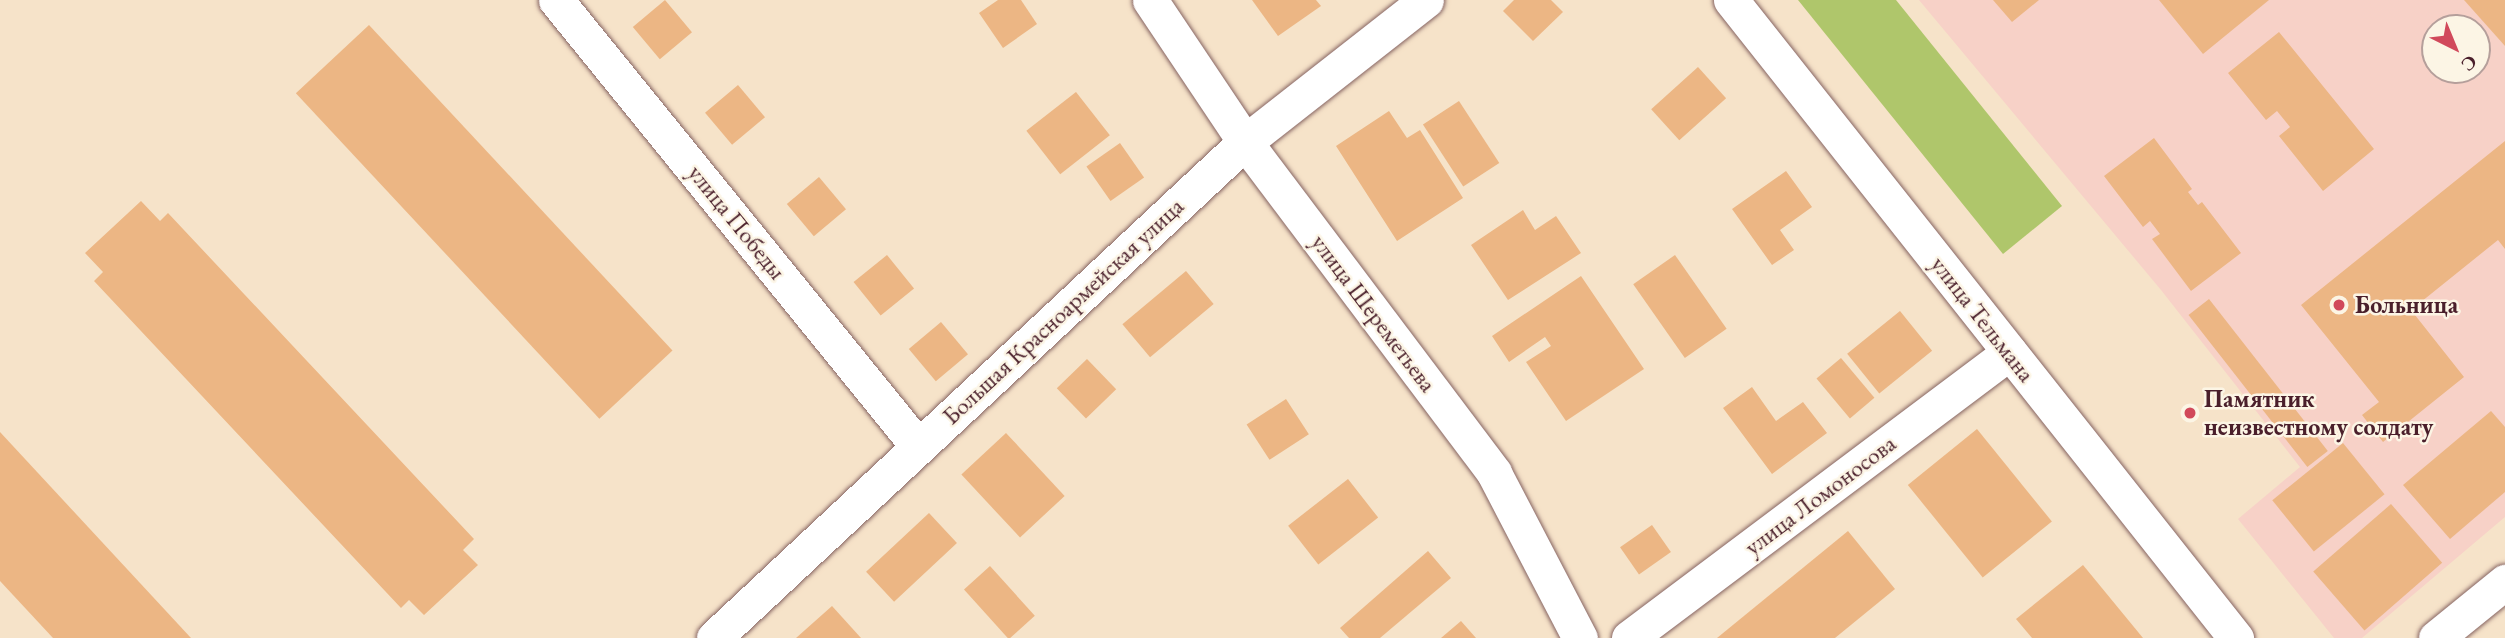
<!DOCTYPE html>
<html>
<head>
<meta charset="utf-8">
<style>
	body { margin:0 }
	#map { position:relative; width:2505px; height:638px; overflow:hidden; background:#f6e3c9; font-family:"EB Garamond",serif }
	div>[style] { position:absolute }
	.built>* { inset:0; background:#f7d1c7 }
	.green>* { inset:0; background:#afc66b }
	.building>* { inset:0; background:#ecb684; transform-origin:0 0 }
	.roads { filter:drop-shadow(0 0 2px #866462) drop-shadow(0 0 2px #866462) }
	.minor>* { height:35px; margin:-17.5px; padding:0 17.5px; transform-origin:17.5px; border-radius:17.5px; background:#fff }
	.dots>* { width:19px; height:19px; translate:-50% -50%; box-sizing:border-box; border:4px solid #fcf5e5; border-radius:50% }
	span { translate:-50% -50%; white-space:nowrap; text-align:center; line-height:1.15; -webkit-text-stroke:5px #fcf5e5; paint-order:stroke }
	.street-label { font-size:24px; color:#4a1f2b }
	.poi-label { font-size:24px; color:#4a1f2b; font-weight:700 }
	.left { translate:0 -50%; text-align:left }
	.north { position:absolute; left:2421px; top:14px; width:70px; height:70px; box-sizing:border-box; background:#fcf5e5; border:2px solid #b59f9b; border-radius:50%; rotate:137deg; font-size:19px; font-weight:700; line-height:28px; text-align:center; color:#4a1f2b }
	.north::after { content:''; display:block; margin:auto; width:24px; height:32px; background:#d1495b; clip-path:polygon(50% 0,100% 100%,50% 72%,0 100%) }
</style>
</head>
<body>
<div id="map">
	<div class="built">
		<div style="clip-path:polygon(evenodd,1919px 0,2505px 0,2505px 517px,2362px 638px,2334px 638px,2238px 519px,2300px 467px,2161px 290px,1919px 0,2435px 28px,2477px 28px,2477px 70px,2435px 70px,2435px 28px)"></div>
	</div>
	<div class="green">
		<div style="clip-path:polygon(1798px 0,1896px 0,2062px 206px,2003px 254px)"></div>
	</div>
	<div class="building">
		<div style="left:665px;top:0;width:42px;height:42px;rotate:50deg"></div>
		<div style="clip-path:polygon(998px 0,1021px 0,1037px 24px,1003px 48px,979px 13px)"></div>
		<div style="clip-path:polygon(1252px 0,1316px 0,1321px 6px,1278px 36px)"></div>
		<div style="clip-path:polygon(1514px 0,1551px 0,1563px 12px,1533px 41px,1503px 11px)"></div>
		<div style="clip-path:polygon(1993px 0,2039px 0,2012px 22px)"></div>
		<div style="clip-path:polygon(2159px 0,2269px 0,2203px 54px)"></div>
		<div style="clip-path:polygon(2464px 0,2505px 0,2505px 46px)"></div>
		<div style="left:369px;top:25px;width:445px;height:100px;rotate:47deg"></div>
		<div style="clip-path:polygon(2279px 32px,2374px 149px,2323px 191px,2279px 136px,2290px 127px,2277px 111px,2266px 120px,2228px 73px)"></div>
		<div style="left:1698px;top:67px;width:42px;height:63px;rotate:48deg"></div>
		<div style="left:738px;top:85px;width:42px;height:43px;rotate:50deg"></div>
		<div style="left:1076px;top:92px;width:55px;height:63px;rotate:52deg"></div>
		<div style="left:1459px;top:101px;width:74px;height:43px;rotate:57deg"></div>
		<div style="clip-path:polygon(1389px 111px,1407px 138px,1420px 130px,1463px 198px,1397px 241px,1336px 146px)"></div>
		<div style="clip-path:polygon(2154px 138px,2192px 189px,2188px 192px,2198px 205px,2202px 202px,2241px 253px,2191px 291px,2152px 239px,2160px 234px,2150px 221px,2143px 227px,2104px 176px)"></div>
		<div style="clip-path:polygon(2505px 141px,2505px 249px,2498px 240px,2411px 310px,2464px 377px,2383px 442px,2362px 415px,2379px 402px,2301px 305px)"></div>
		<div style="left:1120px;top:143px;width:42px;height:41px;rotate:55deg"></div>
		<div style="clip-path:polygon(1786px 171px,1812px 207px,1780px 230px,1794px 250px,1772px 265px,1732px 209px)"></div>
		<div style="left:819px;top:177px;width:42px;height:42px;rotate:50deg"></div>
		<div style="clip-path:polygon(141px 201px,160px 221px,168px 213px,474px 539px,463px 550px,478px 565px,424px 615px,409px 600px,401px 608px,94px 281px,103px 272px,85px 253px)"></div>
		<div style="clip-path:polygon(1523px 210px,1535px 230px,1556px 216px,1581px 253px,1508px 300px,1471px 245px)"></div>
		<div style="left:887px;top:255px;width:43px;height:43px;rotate:51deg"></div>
		<div style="left:1675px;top:255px;width:90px;height:51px;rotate:55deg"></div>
		<div style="left:1186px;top:271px;width:43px;height:83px;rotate:50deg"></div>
		<div style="clip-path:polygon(1581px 276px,1644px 369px,1566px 421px,1526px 362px,1551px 346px,1545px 337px,1509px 362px,1492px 336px)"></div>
		<div style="left:2209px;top:299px;width:193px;height:26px;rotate:52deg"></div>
		<div style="left:1900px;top:311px;width:51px;height:68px;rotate:51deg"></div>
		<div style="left:941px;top:322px;width:42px;height:42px;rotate:50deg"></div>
		<div style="left:1841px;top:358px;width:52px;height:32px;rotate:50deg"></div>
		<div style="left:1087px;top:359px;width:42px;height:42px;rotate:46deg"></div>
		<div style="clip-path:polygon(1752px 387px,1776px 421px,1803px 402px,1827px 433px,1772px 474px,1723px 408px)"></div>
		<div style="left:1286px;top:399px;width:42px;height:47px;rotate:57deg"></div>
		<div style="clip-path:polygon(2491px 411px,2505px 427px,2505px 492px,2450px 539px,2403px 485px)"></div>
		<div style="left:1977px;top:429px;width:119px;height:89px;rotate:51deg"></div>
		<div style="clip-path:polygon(0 432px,191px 638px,53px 638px,0 581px)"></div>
		<div style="left:1006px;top:433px;width:86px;height:61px;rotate:47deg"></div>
		<div style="left:2343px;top:443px;width:66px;height:91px;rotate:51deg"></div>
		<div style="left:1348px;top:479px;width:49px;height:76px;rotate:52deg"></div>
		<div style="left:2391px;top:504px;width:78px;height:103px;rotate:49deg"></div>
		<div style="left:929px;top:513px;width:41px;height:86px;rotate:47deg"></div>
		<div style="left:1652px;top:525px;width:33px;height:39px;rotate:55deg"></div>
		<div style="clip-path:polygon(1848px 531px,1895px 589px,1835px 638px,1717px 638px)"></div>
		<div style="clip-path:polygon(1428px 551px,1451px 578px,1380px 638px,1349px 638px,1340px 628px)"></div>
		<div style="clip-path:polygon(2083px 565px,2143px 638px,2032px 638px,2016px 619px)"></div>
		<div style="left:990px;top:566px;width:67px;height:35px;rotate:48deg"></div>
		<div style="clip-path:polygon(832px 606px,861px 638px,796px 638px)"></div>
		<div style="clip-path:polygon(1461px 621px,1476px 638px,1441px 638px)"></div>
	</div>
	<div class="roads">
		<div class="minor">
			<div style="left:556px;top:0;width:573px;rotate:50.95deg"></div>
			<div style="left:1150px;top:0;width:171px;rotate:56.2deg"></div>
			<div style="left:1245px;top:142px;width:414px;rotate:53deg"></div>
			<div style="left:1494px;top:473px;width:186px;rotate:62.5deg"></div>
			<div style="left:1731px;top:0;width:814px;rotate:51.64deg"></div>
			<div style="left:714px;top:638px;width:727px;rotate:-43.05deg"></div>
			<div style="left:1245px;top:142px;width:230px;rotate:-38.1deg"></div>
			<div style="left:1629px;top:638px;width:476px;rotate:-36.9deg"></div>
			<div style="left:2436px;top:638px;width:89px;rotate:-39.1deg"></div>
		</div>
	</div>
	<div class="dots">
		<div style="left:2339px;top:305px;background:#d1495b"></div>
		<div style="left:2190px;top:413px;background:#d1495b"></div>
	</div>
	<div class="street-label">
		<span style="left:737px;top:222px;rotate:51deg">улица Победы</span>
		<span style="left:1063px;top:311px;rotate:-43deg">Большая Красноармейская улица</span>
		<span style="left:1374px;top:313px;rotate:53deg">улица Шереметьева</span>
		<span style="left:1983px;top:319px;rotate:52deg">улица Тельмана</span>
		<span style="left:1820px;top:495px;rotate:-37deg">улица Ломоносова</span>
	</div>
	<div class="poi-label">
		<span class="left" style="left:2355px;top:305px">Больница</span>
		<span class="left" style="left:2204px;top:413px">Памятник<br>неизвестному солдату</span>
	</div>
	<div class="north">С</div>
</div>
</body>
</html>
